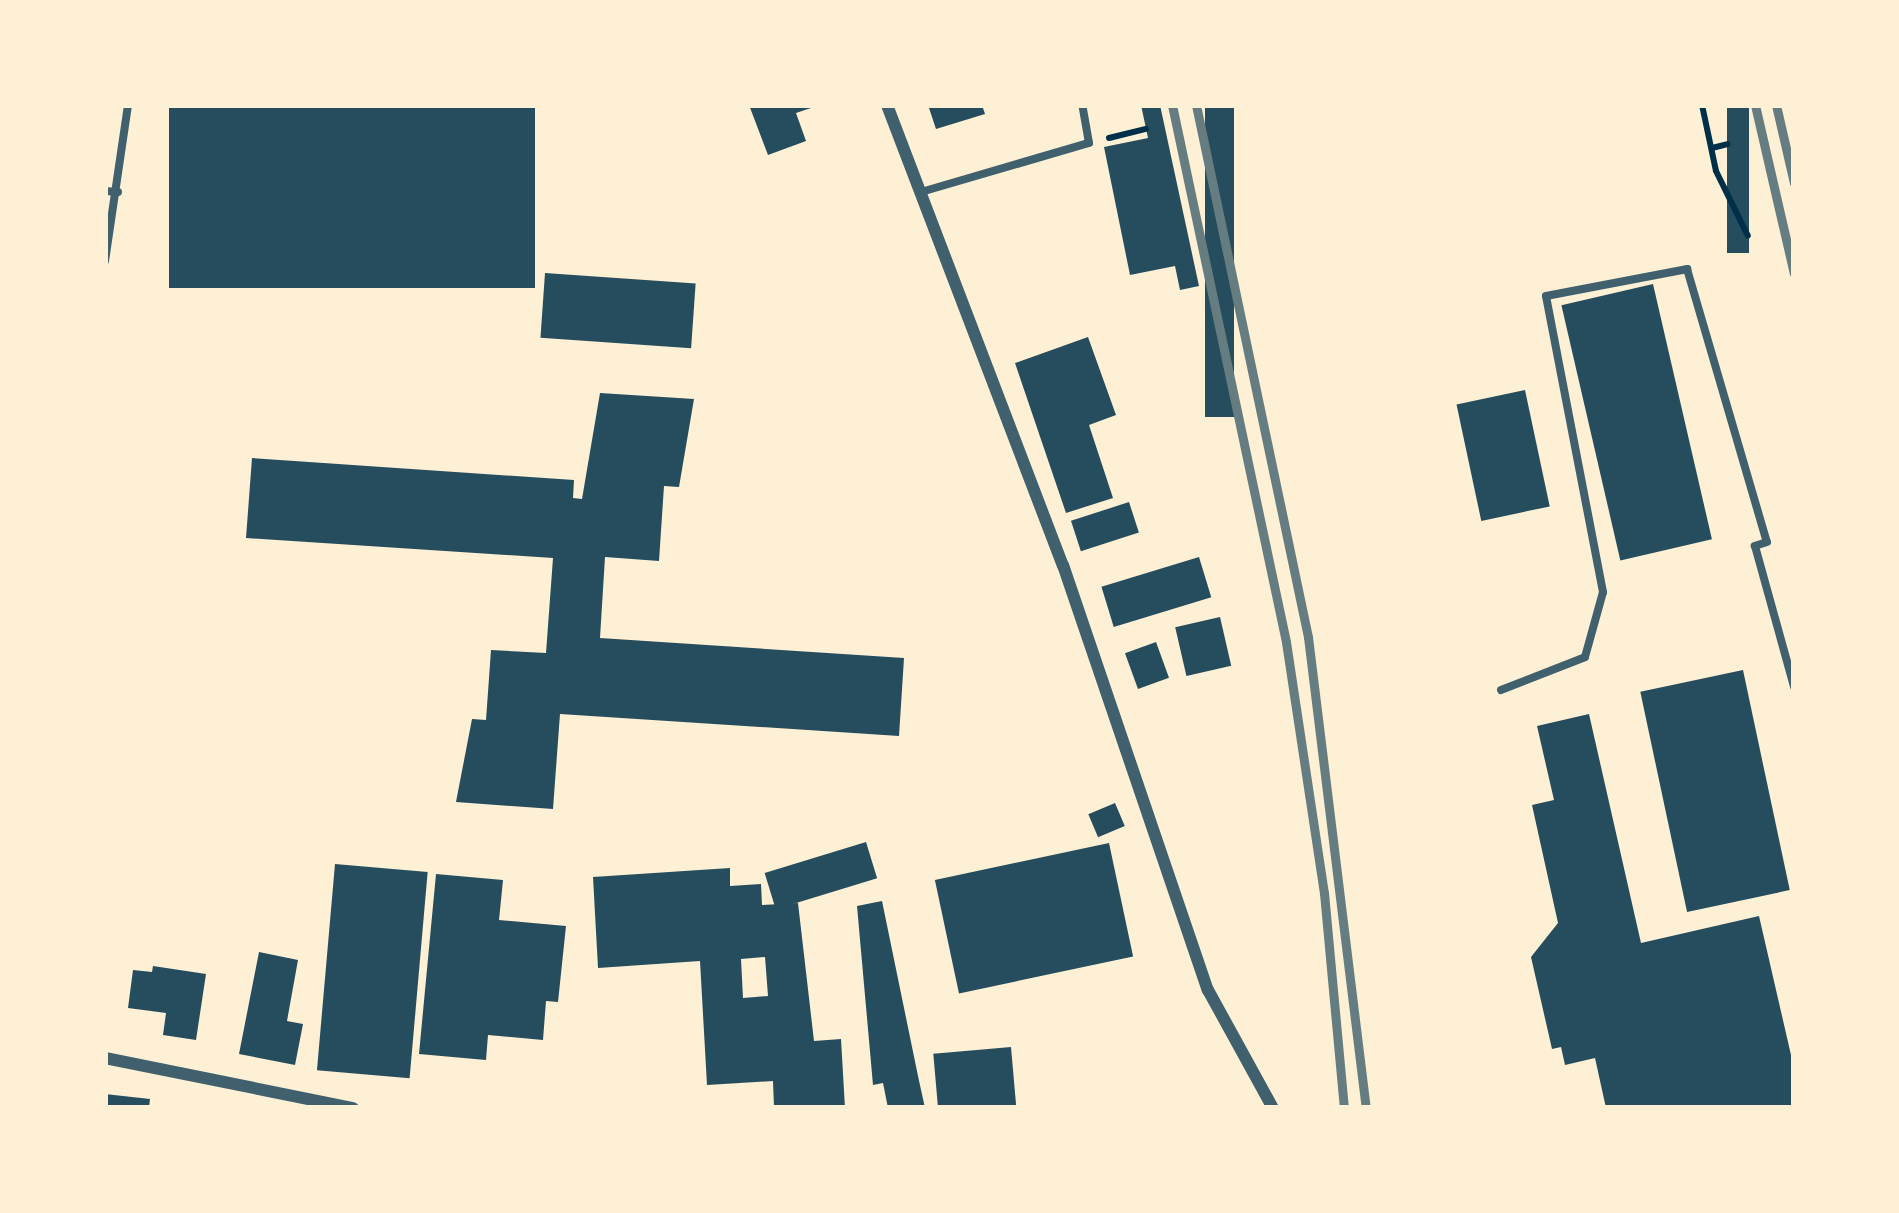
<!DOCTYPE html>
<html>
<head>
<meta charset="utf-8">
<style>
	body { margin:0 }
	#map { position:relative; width:1899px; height:1213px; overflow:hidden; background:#fdf0d5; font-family:"PT Sans",sans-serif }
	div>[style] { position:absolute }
	.building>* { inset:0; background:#264d5e; transform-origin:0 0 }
	.path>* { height:6px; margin:-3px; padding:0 3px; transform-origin:3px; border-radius:3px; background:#003049 }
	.service>* { height:8px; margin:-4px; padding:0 4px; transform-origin:4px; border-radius:4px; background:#3f606c }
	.minor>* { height:12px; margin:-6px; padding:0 6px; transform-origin:6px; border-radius:6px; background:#3f606c }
	.rail>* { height:9px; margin:-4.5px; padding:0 4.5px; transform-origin:4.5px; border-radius:4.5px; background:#657d81 }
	span { translate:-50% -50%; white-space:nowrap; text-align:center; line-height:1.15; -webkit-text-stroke:12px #fdf0d5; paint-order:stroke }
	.frame { position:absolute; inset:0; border:108px solid #fdf0d5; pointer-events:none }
</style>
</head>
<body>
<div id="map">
	<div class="building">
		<div style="left:169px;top:105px;width:366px;height:183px"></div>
		<div style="clip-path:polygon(749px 105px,817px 105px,817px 106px,796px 113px,806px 141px,768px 155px)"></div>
		<div style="clip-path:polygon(928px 105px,982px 105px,985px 114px,936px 129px)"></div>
		<div style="clip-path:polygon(1141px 105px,1160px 105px,1199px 286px,1180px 290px,1175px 266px,1130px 275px,1104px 147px,1148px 138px)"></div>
		<div style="left:1205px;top:105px;width:29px;height:312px"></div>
		<div style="left:1727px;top:105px;width:22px;height:148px"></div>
		<div style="left:545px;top:273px;width:151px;height:65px;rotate:4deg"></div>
		<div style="left:1653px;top:284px;width:262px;height:94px;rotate:77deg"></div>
		<div style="clip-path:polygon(1088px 337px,1116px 415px,1089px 425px,1113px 498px,1066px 513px,1015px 363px)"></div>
		<div style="left:1525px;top:390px;width:119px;height:70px;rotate:78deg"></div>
		<div style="clip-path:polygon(600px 393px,694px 399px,679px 487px,664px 486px,659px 561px,605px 557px,600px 638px,904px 658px,899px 736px,560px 714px,553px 809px,456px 802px,472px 719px,486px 720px,491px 650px,546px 653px,553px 558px,246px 538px,252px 458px,574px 480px,573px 498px,582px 499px)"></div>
		<div style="left:1129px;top:502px;width:32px;height:61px;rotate:72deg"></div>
		<div style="left:1199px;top:557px;width:42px;height:102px;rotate:73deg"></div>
		<div style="left:1220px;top:617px;width:50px;height:46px;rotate:77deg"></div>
		<div style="left:1156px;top:642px;width:38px;height:33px;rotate:70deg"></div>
		<div style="left:1743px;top:670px;width:225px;height:105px;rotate:78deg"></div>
		<div style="clip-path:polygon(1589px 714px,1641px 943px,1759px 916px,1794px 1068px,1794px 1108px,1606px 1108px,1595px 1058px,1565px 1065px,1561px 1047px,1552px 1049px,1531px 957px,1558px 923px,1532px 805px,1554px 800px,1537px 726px)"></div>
		<div style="left:1115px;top:803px;width:25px;height:29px;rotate:67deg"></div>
		<div style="left:866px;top:842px;width:38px;height:106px;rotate:73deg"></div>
		<div style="left:1109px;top:843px;width:116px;height:178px;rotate:78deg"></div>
		<div style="left:335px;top:864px;width:93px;height:207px;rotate:5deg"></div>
		<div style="clip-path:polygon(evenodd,730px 868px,730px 886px,761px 884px,762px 905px,798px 903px,814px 1041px,841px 1039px,845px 1108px,774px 1108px,773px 1081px,707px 1085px,700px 961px,598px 968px,593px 877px,730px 868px,765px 957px,768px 996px,743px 998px,741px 959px,765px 957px)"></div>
		<div style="clip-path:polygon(436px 874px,503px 880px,499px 920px,566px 926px,558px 1002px,546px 1001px,543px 1040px,488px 1035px,486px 1060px,419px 1054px)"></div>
		<div style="clip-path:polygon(882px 901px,918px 1076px,925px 1108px,888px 1108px,883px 1083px,873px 1085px,857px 906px)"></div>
		<div style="clip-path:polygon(259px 952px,298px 960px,287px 1021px,303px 1024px,295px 1065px,239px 1054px)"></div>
		<div style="clip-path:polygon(153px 966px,206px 974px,196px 1040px,163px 1035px,166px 1013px,128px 1008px,133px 970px,152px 972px)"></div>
		<div style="left:1011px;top:1047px;width:61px;height:78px;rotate:85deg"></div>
		<div style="clip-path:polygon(105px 1094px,150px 1099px,149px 1108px,105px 1108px)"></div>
	</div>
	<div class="path">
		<div style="left:1702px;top:105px;width:67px;rotate:78deg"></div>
		<div style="left:1716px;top:171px;width:72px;rotate:63.8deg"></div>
		<div style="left:1109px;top:138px;width:38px;rotate:-14deg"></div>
		<div style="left:1712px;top:148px;width:16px;rotate:-14deg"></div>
	</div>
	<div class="service">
		<div style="left:105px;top:191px;width:13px;rotate:4deg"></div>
		<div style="left:921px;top:192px;width:175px;rotate:-16.3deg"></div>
		<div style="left:1089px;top:143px;width:39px;rotate:-100deg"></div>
		<div style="left:105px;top:261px;width:158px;rotate:-81.6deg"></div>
		<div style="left:1501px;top:690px;width:90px;rotate:-21.4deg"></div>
		<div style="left:1585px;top:657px;width:67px;rotate:-74.5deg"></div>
		<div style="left:1603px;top:592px;width:301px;rotate:-100.9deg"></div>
		<div style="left:1546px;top:296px;width:144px;rotate:-10.8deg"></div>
		<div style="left:1687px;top:269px;width:284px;rotate:73.7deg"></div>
		<div style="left:1767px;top:542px;width:13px;rotate:162deg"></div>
		<div style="left:1755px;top:546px;width:146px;rotate:74.5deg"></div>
	</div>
	<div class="minor">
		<div style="left:887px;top:105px;width:493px;rotate:69.1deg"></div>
		<div style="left:1063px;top:565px;width:449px;rotate:71.2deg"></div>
		<div style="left:1208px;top:990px;width:135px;rotate:61.2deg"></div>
		<div style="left:105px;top:1058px;width:253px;rotate:11.4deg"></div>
	</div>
	<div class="rail">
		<div style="left:1172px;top:105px;width:549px;rotate:78.01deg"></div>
		<div style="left:1286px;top:642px;width:254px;rotate:81.4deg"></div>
		<div style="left:1324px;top:893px;width:216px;rotate:84.7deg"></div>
		<div style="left:1196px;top:105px;width:544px;rotate:78.11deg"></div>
		<div style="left:1308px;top:637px;width:475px;rotate:83deg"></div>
		<div style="left:1755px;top:105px;width:173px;rotate:77deg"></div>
		<div style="left:1776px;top:105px;width:80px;rotate:77deg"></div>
	</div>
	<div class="frame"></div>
</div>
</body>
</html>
